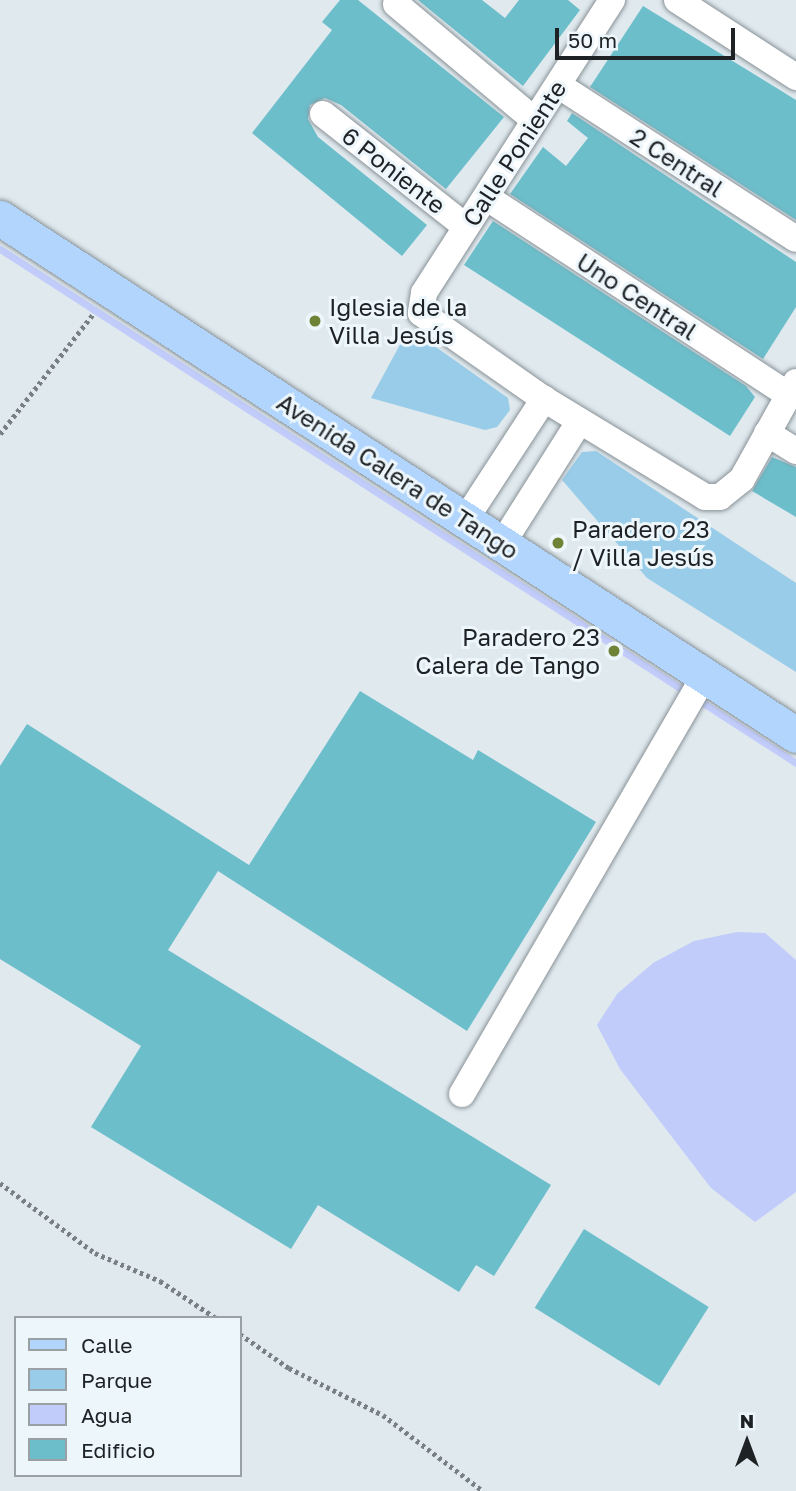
<!DOCTYPE html>
<html>
<head>
<meta charset="utf-8">
<style>
	body { margin:0 }
	#map { position:relative; width:796px; height:1491px; overflow:hidden; background:#dfe9ee; font-family:"Golos Text",sans-serif }
	div>[style] { position:absolute }
	.green>* { inset:0; background:#98cce8 }
	.water>* { inset:0; background:#c2ccfb }
	.stream>* { height:7px; margin:-3.5px; padding:0 3.5px; transform-origin:3.5px; border-radius:3.5px; background:#c2ccfb }
	.building>* { inset:0; background:#6cbecb; transform-origin:0 0 }
	.path>* { height:4.5px; margin-top:-2.25px; transform-origin:0; background:repeating-linear-gradient(90deg,#798083 0 3.5px,transparent 0 7px) }
	.roads { filter:drop-shadow(0 0 2px #899297) drop-shadow(0 0 2px #899297) }
	.minor>* { height:26px; margin:-13px; padding:0 13px; transform-origin:13px; border-radius:13px; background:#fff }
	.major>* { height:35px; margin:-17.5px; padding:0 17.5px; transform-origin:17.5px; border-radius:17.5px; background:#b2d5fd }
	.dots>* { width:19px; height:19px; translate:-50% -50%; box-sizing:border-box; border:4px solid #ecf6fb; border-radius:50% }
	span { translate:-50% -50%; white-space:nowrap; text-align:center; line-height:1.15; -webkit-text-stroke:6px #ecf6fb; paint-order:stroke }
	.street-label { font-size:24px; color:#1e2224 }
	.poi-label { font-size:24px; color:#1e2224 }
	.left { translate:0 -50%; text-align:left }
	.right { translate:-100% -50%; text-align:right }
	.legend { position:absolute; left:14px; top:1316px; width:228px; height:161px; box-sizing:border-box; background:#ecf6fb; border:2px solid #9aa1a5; margin:0; padding:9px 12px; list-style:none; font-size:21px; color:#1e2224 }
	.legend li { display:flex; align-items:center; gap:14px; height:35px }
	.legend b { width:35px; border:2px solid #9aa1a5 }
	.north { position:absolute; left:712px; top:1407px; width:70px; height:70px; -webkit-text-stroke:5px #ecf6fb; paint-order:stroke; rotate:0deg; font-size:19px; font-weight:700; line-height:28px; text-align:center; color:#1e2224 }
	.north::after { content:''; display:block; margin:auto; width:24px; height:32px; background:#1e2224; clip-path:polygon(50% 0,100% 100%,50% 72%,0 100%) }
	.scale { position:absolute; left:555px; top:28px; width:180px; height:32px; box-sizing:border-box; border:4px solid #1e2224; border-top:0; padding-left:9px; font-size:21px; line-height:24px; white-space:nowrap; color:#1e2224; -webkit-text-stroke:5px #ecf6fb; paint-order:stroke }
</style>
</head>
<body>
<div id="map">
	<div class="green">
		<div style="clip-path:polygon(409px 328px,508px 398px,510px 410px,497px 427px,485px 430px,371px 398px)"></div>
		<div style="clip-path:polygon(596px 451px,796px 583px,796px 672px,647px 578px,562px 480px,582px 452px)"></div>
	</div>
	<div class="water">
		<div style="clip-path:polygon(737px 932px,765px 933px,796px 960px,796px 1192px,755px 1222px,711px 1188px,620px 1069px,597px 1025px,617px 994px,653px 963px,694px 941px)"></div>
	</div>
	<div class="stream">
		<div style="left:0;top:249px;width:948px;rotate:32.85deg"></div>
	</div>
	<div class="building">
		<div style="clip-path:polygon(340px 0,358px 0,504px 117px,446px 189px,341px 105px,325px 98px,310px 105px,308px 119px,318px 137px,427px 225px,402px 256px,252px 133px,332px 30px,322px 22px)"></div>
		<div style="clip-path:polygon(418px 0,482px 0,505px 18px,519px 0,568px 0,580px 10px,523px 86px)"></div>
		<div style="clip-path:polygon(643px 6px,796px 100px,796px 220px,590px 87px)"></div>
		<div style="clip-path:polygon(572px 113px,796px 262px,796px 307px,763px 359px,510px 194px,543px 147px,566px 166px,588px 138px,567px 121px)"></div>
		<div style="clip-path:polygon(493px 221px,746px 386px,755px 397px,730px 436px,464px 265px)"></div>
		<div style="clip-path:polygon(772px 457px,796px 467px,796px 517px,752px 491px)"></div>
		<div style="clip-path:polygon(360px 691px,473px 760px,478px 750px,596px 822px,467px 1031px,218px 871px,168px 950px,551px 1185px,494px 1276px,476px 1265px,459px 1292px,318px 1205px,291px 1249px,91px 1127px,141px 1046px,0 959px,0 766px,27px 724px,249px 865px)"></div>
		<div style="left:584px;top:1229px;width:147px;height:93px;rotate:32deg"></div>
	</div>
	<div class="path">
		<div style="left:0;top:434px;width:153px;rotate:-52.2deg"></div>
		<div style="left:0;top:1183px;width:118px;rotate:36.4deg"></div>
		<div style="left:95px;top:1253px;width:71px;rotate:23.3deg"></div>
		<div style="left:160px;top:1281px;width:67px;rotate:33.5deg"></div>
		<div style="left:240px;top:1334px;width:60px;rotate:34.8deg"></div>
		<div style="left:289px;top:1368px;width:105px;rotate:26.6deg"></div>
		<div style="left:383px;top:1415px;width:126px;rotate:37.2deg"></div>
	</div>
	<div class="roads">
		<div class="minor">
			<div style="left:612px;top:0;width:348px;rotate:122.7deg"></div>
			<div style="left:424px;top:293px;width:20px;rotate:99deg"></div>
			<div style="left:421px;top:313px;width:150px;rotate:35deg"></div>
			<div style="left:544px;top:399px;width:188px;rotate:31.3deg"></div>
			<div style="left:705px;top:497px;width:15px"></div>
			<div style="left:720px;top:497px;width:28px;rotate:-39deg"></div>
			<div style="left:742px;top:479px;width:111px;rotate:-60.9deg"></div>
			<div style="left:677px;top:0;width:142px;rotate:32.9deg"></div>
			<div style="left:396px;top:4px;width:180px;rotate:40deg"></div>
			<div style="left:558px;top:85px;width:283px;rotate:32.9deg"></div>
			<div style="left:323px;top:114px;width:182px;rotate:38.3deg"></div>
			<div style="left:486px;top:197px;width:362px;rotate:33.2deg"></div>
			<div style="left:767px;top:433px;width:34px;rotate:32deg"></div>
			<div style="left:465px;top:520px;width:145px;rotate:-56.9deg"></div>
			<div style="left:502px;top:544px;width:144px;rotate:-57.7deg"></div>
			<div style="left:462px;top:1094px;width:484px;rotate:-59.9deg"></div>
		</div>
		<div class="major">
			<div style="left:0;top:218px;width:949px;rotate:33deg"></div>
		</div>
	</div>
	<div class="dots">
		<div style="left:315px;top:321px;background:#6e8335"></div>
		<div style="left:558px;top:543px;background:#6e8335"></div>
		<div style="left:614px;top:651px;background:#6e8335"></div>
	</div>
	<div class="street-label">
		<span style="left:514px;top:153px;rotate:-57deg">Calle Poniente</span>
		<span style="left:677px;top:162px;rotate:33deg">2 Central</span>
		<span style="left:394px;top:170px;rotate:38deg">6 Poniente</span>
		<span style="left:637px;top:296px;rotate:33deg">Uno Central</span>
		<span style="left:398px;top:476px;rotate:33deg">Avenida Calera de Tango</span>
	</div>
	<div class="poi-label">
		<span class="left" style="left:329px;top:321px">Iglesia de la<br>Villa Jesús</span>
		<span class="left" style="left:572px;top:543px">Paradero 23<br>/ Villa Jesús</span>
		<span class="right" style="left:600px;top:651px">Paradero 23<br>Calera de Tango</span>
	</div>
	<ul class="legend">
	<li><b style="height:9px;background:#b2d5fd"></b>Calle</li>
	<li><b style="height:19px;background:#98cce8"></b>Parque</li>
	<li><b style="height:19px;background:#c2ccfb"></b>Agua</li>
	<li><b style="height:19px;background:#6cbecb"></b>Edificio</li>
	</ul>
	<div class="north">N</div>
	<div class="scale">50 m</div>
</div>
</body>
</html>
